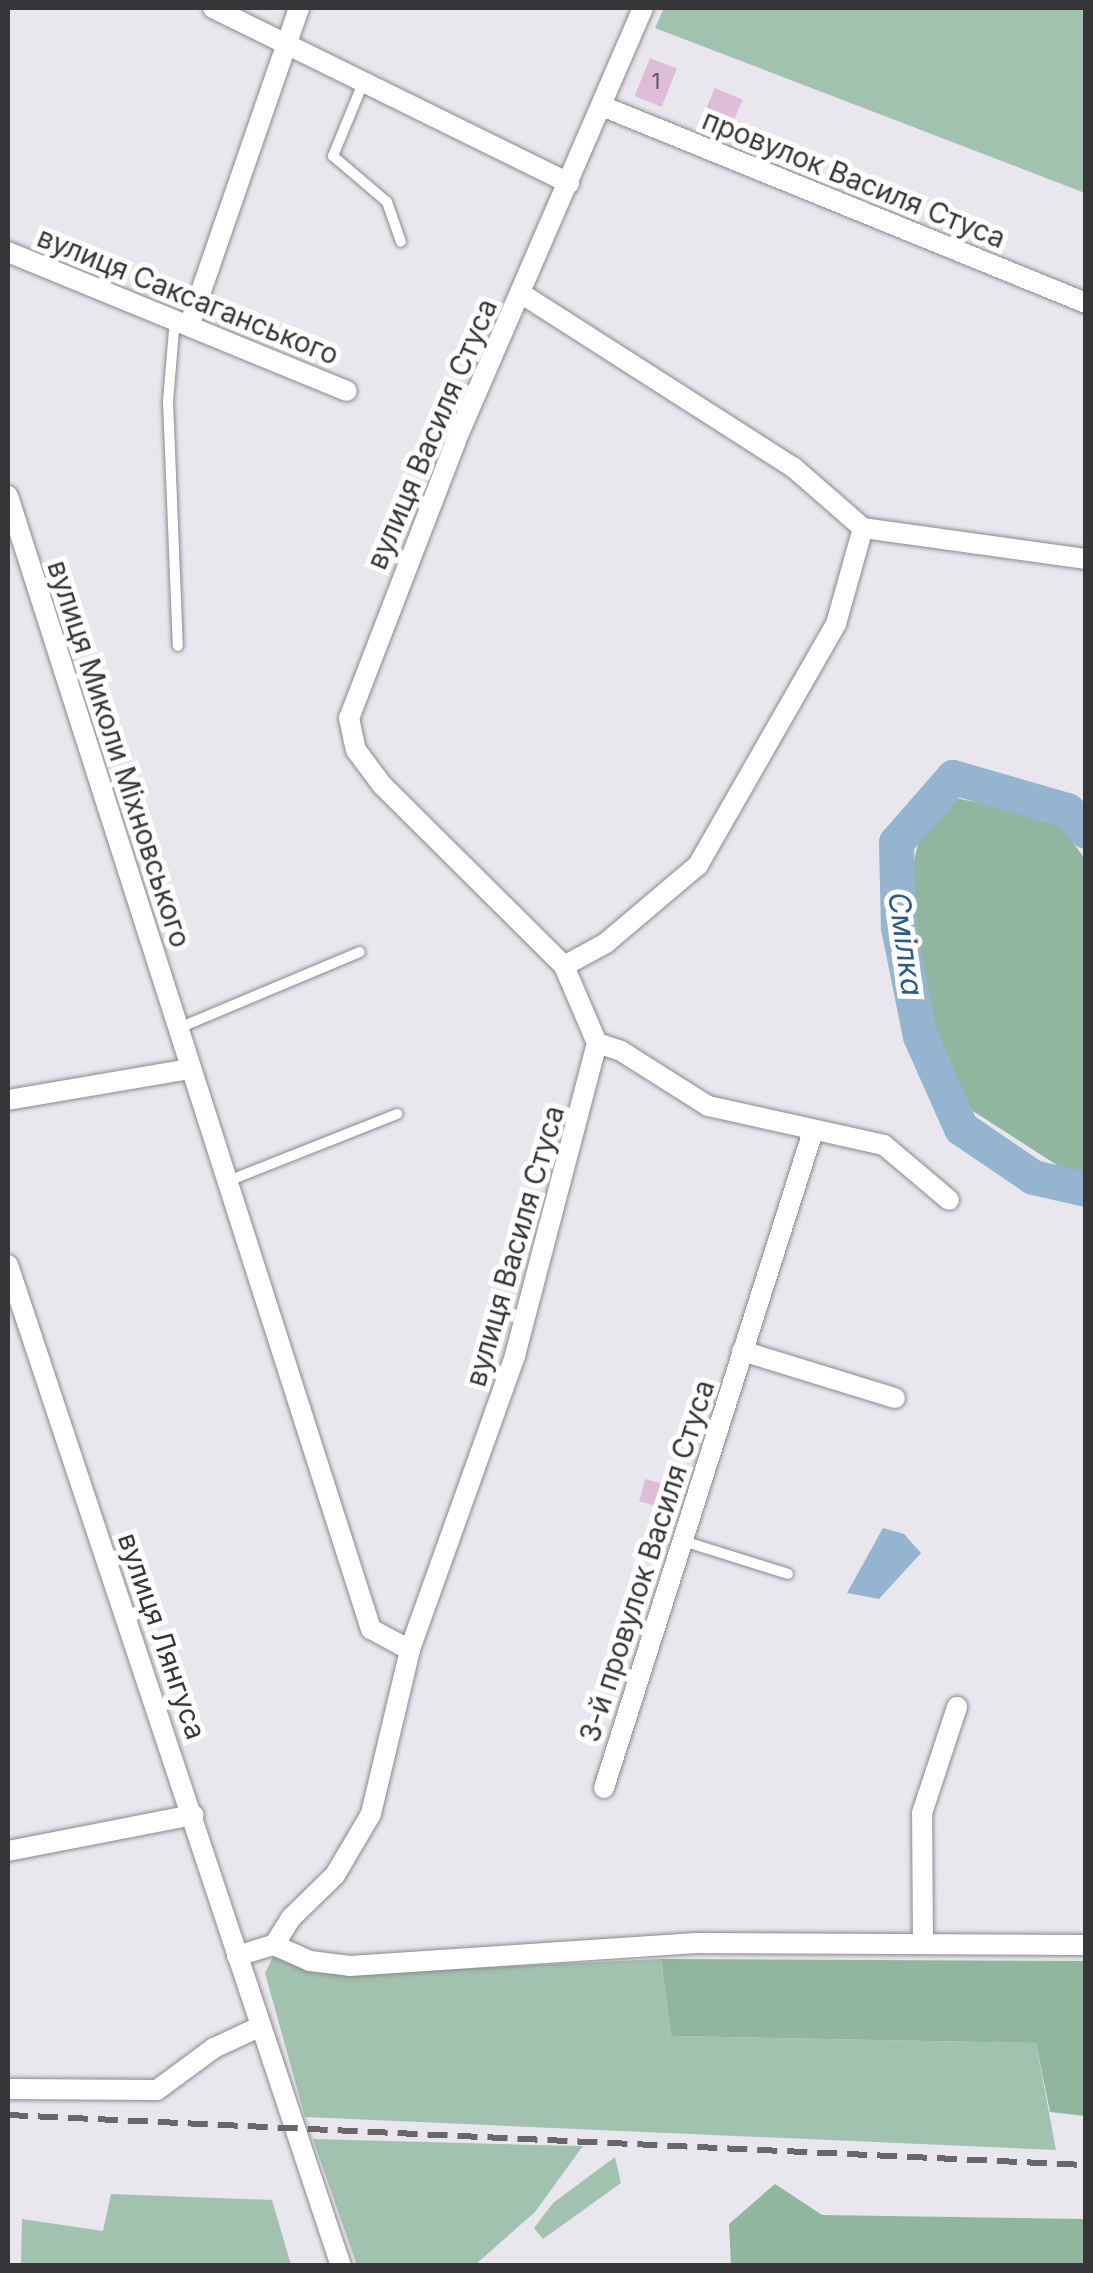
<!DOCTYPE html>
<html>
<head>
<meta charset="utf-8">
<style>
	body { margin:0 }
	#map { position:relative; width:1093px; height:2273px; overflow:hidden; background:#e9e7ed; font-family:Inter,sans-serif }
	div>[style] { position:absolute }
	.green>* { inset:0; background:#a1c2af }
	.forest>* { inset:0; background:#90b6a0 }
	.water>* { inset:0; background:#95b4d0 }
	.river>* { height:35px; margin:-17.5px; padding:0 17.5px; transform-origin:17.5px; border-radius:17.5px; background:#95b4d0 }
	.building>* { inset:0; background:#debdd8; transform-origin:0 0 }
	.roads { filter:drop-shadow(0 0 2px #8b888e) drop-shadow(0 0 2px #8b888e) }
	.lane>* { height:10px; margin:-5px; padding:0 5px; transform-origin:5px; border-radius:5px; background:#fff }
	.street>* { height:20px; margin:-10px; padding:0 10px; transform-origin:10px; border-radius:10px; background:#fff }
	.rail>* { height:6px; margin-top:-3px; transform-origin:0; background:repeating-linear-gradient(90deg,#68676a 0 20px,transparent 0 30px) }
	span { translate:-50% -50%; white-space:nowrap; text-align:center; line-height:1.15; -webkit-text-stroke:10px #fff; paint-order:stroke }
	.number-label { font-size:22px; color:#60575f }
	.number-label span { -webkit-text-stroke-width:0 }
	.street-label { font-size:28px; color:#363537 }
	.water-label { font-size:30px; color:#2c5c83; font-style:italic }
	.frame { position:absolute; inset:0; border:10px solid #363537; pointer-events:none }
</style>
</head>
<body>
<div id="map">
	<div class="green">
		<div style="clip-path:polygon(664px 8px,1085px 8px,1085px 193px,655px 28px)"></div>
		<div style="clip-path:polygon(273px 1957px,343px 1974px,661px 1959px,671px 2036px,1036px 2043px,1056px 2150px,305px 2117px,265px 1973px)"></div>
		<div style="clip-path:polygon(313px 2139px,533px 2145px,583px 2146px,535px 2212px,475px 2265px,357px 2266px)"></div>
		<div style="clip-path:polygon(615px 2157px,621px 2183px,543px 2239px,534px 2228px,553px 2203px)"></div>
		<div style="clip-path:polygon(111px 2194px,272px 2200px,291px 2265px,21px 2265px,22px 2219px,103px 2231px)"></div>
	</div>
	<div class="forest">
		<div style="clip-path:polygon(930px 793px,1055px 818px,1085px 859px,1085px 1183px,945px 1093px,895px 941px)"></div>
		<div style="clip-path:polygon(661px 1959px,1085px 1961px,1085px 2116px,1050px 2112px,1036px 2043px,671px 2036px)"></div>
		<div style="clip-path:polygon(775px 2184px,822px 2215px,1085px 2219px,1085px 2265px,731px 2265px,729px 2224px)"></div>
	</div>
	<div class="water">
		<div style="clip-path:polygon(883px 1528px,904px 1534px,921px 1553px,879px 1599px,847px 1593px)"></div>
	</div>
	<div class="river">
		<div style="left:1086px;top:831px;width:28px;rotate:-132deg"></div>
		<div style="left:1067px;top:810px;width:119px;rotate:-163.9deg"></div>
		<div style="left:953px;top:777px;width:86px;rotate:131.2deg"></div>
		<div style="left:896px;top:842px;width:85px;rotate:88.7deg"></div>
		<div style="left:898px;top:927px;width:111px;rotate:78.6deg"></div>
		<div style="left:920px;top:1036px;width:101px;rotate:66deg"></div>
		<div style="left:961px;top:1128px;width:87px;rotate:34.2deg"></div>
		<div style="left:1033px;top:1177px;width:54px;rotate:12.8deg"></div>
	</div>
	<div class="building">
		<div style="left:650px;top:58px;width:29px;height:41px;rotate:22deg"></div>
		<div style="left:715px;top:88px;width:30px;height:35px;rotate:23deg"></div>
		<div style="left:645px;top:1479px;width:23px;height:23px;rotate:15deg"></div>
	</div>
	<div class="roads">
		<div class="lane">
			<div style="left:363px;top:83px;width:79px;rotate:112.3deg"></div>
			<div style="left:333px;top:156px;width:71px;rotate:40.4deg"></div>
			<div style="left:387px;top:202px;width:42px;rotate:70.7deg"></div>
			<div style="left:175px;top:318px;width:83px;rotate:94.8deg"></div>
			<div style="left:168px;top:401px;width:245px;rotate:87.7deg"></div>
			<div style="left:179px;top:1028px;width:196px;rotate:-22.8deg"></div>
			<div style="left:228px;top:1181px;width:182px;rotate:-21.6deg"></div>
			<div style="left:683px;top:1541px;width:110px;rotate:17.4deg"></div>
		</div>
		<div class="street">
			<div style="left:213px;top:8px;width:397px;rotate:26.2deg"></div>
			<div style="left:643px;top:8px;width:472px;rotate:113.4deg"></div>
			<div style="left:456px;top:441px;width:297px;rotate:111.1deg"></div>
			<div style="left:349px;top:718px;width:33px;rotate:78deg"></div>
			<div style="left:356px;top:750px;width:44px;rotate:53.4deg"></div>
			<div style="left:382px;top:785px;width:257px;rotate:44.8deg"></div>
			<div style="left:564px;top:966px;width:84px;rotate:66.8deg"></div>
			<div style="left:597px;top:1043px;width:324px;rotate:104.7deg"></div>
			<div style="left:515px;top:1356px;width:312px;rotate:109.7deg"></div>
			<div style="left:410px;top:1650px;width:169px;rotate:103.4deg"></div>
			<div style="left:371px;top:1814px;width:71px;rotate:120.5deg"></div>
			<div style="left:335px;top:1875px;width:62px;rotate:135.7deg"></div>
			<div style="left:291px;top:1918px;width:32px;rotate:122deg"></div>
			<div style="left:274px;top:1945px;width:39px;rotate:24deg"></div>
			<div style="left:310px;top:1961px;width:40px;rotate:7.1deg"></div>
			<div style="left:350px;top:1966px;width:347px;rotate:-3.8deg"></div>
			<div style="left:696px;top:1943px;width:390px;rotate:0.3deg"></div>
			<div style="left:602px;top:106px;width:523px;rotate:22.15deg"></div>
			<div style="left:8px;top:252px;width:366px;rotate:22.3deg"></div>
			<div style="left:522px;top:294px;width:322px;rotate:32.6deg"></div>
			<div style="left:793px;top:467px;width:93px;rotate:41.1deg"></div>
			<div style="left:863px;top:528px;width:225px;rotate:7.9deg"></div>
			<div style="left:190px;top:323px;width:333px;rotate:-70.9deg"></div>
			<div style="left:8px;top:496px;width:1190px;rotate:72.24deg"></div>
			<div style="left:371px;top:1629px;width:44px;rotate:28.3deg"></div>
			<div style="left:564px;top:966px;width:48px;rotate:-28.7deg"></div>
			<div style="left:606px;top:943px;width:121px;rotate:-40.3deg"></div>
			<div style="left:698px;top:865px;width:278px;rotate:-60.2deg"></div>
			<div style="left:836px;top:624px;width:100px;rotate:-74.3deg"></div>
			<div style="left:597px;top:1043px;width:25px;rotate:18deg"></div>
			<div style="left:621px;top:1051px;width:103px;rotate:32.3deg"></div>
			<div style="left:708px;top:1106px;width:180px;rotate:12.5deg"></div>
			<div style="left:884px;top:1145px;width:85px;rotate:40.2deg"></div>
			<div style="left:8px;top:1100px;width:185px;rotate:-9.7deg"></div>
			<div style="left:8px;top:1265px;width:1055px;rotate:71.6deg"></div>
			<div style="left:742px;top:1351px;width:160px;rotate:17.1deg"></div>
			<div style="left:604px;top:1788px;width:689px;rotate:-72.35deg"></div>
			<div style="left:8px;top:1851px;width:189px;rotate:-11deg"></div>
			<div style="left:923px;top:1944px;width:131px;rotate:-90.4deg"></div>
			<div style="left:922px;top:1813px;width:112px;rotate:-71.7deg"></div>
			<div style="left:237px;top:1956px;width:39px;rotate:-17deg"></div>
			<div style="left:8px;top:2089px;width:149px;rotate:0.4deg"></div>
			<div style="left:157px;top:2090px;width:71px;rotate:-36.4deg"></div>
			<div style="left:214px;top:2048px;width:52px;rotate:-25.1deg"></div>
		</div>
	</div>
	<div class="rail">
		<div style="left:8px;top:2115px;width:1079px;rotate:2.66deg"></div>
	</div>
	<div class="number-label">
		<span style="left:656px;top:82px">1</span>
	</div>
	<div class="street-label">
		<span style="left:854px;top:179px;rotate:22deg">провулок Василя Стуса</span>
		<span style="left:188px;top:296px;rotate:22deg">вулиця Саксаганського</span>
		<span style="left:432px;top:434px;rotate:-67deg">вулиця Василя Стуса</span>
		<span style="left:119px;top:754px;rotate:72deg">вулиця Миколи Міхновського</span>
		<span style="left:515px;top:1246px;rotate:-74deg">вулиця Василя Стуса</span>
		<span style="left:647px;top:1561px;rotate:-72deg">3-й провулок Василя Стуса</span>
		<span style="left:162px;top:1636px;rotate:71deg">вулиця Лянгуса</span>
	</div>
	<div class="water-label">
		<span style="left:906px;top:944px;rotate:82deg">Смілка</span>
	</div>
	<div class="frame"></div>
</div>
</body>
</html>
